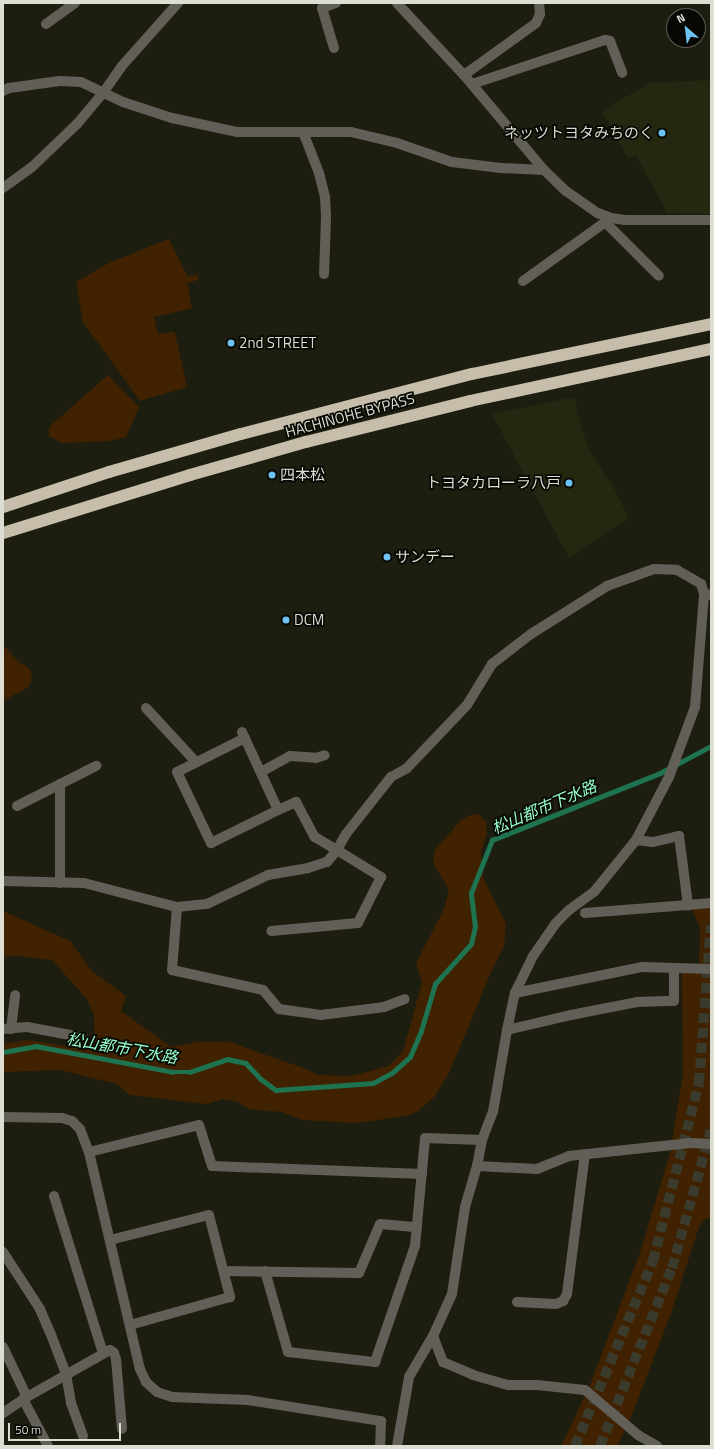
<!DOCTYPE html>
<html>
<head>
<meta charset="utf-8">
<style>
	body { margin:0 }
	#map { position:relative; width:714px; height:1449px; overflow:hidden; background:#1d1e0f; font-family:"Titillium Web","Noto Sans JP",sans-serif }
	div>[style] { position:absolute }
	.built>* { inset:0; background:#262711 }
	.green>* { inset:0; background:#402200 }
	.stream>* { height:4.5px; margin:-2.25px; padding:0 2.25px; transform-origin:2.25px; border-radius:2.25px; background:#1e7351 }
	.major-tunnel>* { height:10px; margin-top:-5px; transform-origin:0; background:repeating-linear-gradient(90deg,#3a3b2c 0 10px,transparent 0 15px) }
	.minor>* { height:10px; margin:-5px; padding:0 5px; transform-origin:5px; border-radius:5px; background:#625f58 }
	.highway>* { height:12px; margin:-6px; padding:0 6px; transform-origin:6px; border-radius:6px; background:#c6beab }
	.dots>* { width:11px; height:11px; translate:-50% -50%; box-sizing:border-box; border:2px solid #070803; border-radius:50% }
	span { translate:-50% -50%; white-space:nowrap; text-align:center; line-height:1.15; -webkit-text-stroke:3.5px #070803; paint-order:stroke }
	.poi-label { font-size:15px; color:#dcddd3 }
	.right { translate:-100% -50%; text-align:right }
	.left { translate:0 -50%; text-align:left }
	.street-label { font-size:15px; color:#dcddd3 }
	.water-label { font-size:16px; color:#95fecc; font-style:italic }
	.frame { position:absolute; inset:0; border:4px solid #dcddd3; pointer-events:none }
	.north { position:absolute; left:666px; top:8px; width:40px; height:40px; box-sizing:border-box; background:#070803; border:1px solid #5c5d56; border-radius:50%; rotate:332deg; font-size:11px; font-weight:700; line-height:16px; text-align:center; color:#dcddd3 }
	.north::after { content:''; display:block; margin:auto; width:14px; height:18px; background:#6ec2f3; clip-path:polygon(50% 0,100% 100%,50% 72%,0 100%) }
	.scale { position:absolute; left:8px; top:1423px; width:113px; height:18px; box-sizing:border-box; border:2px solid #dcddd3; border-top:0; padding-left:5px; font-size:12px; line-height:14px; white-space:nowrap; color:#dcddd3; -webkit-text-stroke:3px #070803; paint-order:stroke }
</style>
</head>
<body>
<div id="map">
	<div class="built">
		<div style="clip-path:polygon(711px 80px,711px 214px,667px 213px,636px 155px,628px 159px,602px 111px,650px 83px)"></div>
		<div style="clip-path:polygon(574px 397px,583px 432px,591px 454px,615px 490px,629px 518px,569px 558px,492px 414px)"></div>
	</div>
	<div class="green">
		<div style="clip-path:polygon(169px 239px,187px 276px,198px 275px,198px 280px,187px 283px,192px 308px,154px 317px,158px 334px,172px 332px,175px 333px,187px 387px,140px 401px,83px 322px,76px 282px,109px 263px)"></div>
		<div style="clip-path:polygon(108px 375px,139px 407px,126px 437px,110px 441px,62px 443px,49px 436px,49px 427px)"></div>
		<div style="clip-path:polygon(3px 645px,19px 662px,30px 669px,32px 679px,28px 687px,3px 701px,3px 663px,5px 662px,3px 658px)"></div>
		<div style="clip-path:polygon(478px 814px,486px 821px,487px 833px,481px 852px,483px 877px,506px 924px,504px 946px,492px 970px,449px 1073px,434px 1097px,418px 1111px,407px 1116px,355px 1123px,303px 1120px,282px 1112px,249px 1109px,238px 1102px,224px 1099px,207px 1104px,130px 1095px,117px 1084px,61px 1070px,3px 1072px,3px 1044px,27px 1040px,87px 1049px,95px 1047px,94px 1015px,87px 999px,52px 960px,17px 956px,3px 957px,3px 911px,70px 941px,92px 971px,126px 996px,121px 1011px,171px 1047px,196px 1042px,229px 1042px,306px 1069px,317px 1075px,352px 1076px,389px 1066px,403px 1051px,422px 983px,416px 963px,444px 909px,449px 890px,433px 862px,435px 850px,461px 820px,470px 815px)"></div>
		<div style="clip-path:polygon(711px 907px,711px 1219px,705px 1219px,699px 1227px,670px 1316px,629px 1422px,617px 1446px,561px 1446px,590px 1385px,640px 1253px,670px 1153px,683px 1074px,682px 973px,699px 972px,700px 928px,692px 908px)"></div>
	</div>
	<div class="stream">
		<div style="left:3px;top:1052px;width:34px;rotate:-10deg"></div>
		<div style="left:36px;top:1046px;width:139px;rotate:10.7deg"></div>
		<div style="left:173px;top:1072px;width:17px"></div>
		<div style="left:190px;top:1072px;width:39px;rotate:-19deg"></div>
		<div style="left:227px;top:1059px;width:19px;rotate:12deg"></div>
		<div style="left:246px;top:1063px;width:22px;rotate:47deg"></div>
		<div style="left:261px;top:1079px;width:19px;rotate:36deg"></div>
		<div style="left:276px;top:1090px;width:97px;rotate:-4.1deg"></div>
		<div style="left:373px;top:1083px;width:21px;rotate:-28deg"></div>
		<div style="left:392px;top:1073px;width:24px;rotate:-42deg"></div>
		<div style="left:410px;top:1057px;width:28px;rotate:-67deg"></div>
		<div style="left:421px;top:1031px;width:49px;rotate:-73.4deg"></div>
		<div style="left:435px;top:984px;width:54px;rotate:-48deg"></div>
		<div style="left:471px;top:944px;width:17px;rotate:-77deg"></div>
		<div style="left:475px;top:927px;width:34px;rotate:-97deg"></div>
		<div style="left:471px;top:893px;width:57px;rotate:-68.4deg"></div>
		<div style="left:492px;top:840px;width:181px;rotate:-21.7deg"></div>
		<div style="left:660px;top:773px;width:58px;rotate:-27.9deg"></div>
	</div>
	<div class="major-tunnel">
		<div style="left:575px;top:1446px;width:201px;rotate:-67.1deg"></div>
		<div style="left:653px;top:1261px;width:184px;rotate:-75.5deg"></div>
		<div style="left:699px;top:1083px;width:158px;rotate:-85.7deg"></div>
		<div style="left:600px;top:1446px;width:192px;rotate:-68deg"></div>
		<div style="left:672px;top:1268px;width:143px;rotate:-74.2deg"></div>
	</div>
	<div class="minor">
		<div style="left:397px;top:3px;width:98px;rotate:47.1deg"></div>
		<div style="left:464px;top:75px;width:124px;rotate:49.9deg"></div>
		<div style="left:544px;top:170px;width:30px;rotate:44deg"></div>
		<div style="left:566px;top:191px;width:39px;rotate:35deg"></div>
		<div style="left:598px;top:213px;width:14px;rotate:21deg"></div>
		<div style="left:611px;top:218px;width:14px;rotate:8deg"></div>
		<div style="left:625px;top:220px;width:86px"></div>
		<div style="left:46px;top:24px;width:36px;rotate:-36deg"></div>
		<div style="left:334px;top:48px;width:42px;rotate:-106.7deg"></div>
		<div style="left:322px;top:8px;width:15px;rotate:-20deg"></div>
		<div style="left:464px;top:75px;width:89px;rotate:-35.8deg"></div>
		<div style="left:536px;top:23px;width:10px;rotate:-66deg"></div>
		<div style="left:540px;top:14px;width:11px;rotate:-95deg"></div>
		<div style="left:472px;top:84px;width:140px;rotate:-18.3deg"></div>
		<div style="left:605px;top:40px;width:5px;rotate:11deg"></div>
		<div style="left:610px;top:41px;width:34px;rotate:69deg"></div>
		<div style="left:3px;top:91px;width:7px;rotate:-27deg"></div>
		<div style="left:9px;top:88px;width:51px;rotate:-7.8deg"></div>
		<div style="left:60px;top:81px;width:21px;rotate:3deg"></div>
		<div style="left:81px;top:82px;width:47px;rotate:25.5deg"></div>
		<div style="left:123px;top:102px;width:52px;rotate:18.1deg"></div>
		<div style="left:172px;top:118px;width:66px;rotate:12.2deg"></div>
		<div style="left:237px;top:132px;width:114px"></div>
		<div style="left:351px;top:132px;width:47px;rotate:13.4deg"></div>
		<div style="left:397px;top:143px;width:58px;rotate:19.1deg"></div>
		<div style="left:452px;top:162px;width:49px;rotate:7deg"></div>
		<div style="left:501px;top:168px;width:43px;rotate:2.7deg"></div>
		<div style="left:303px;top:132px;width:44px;rotate:68.7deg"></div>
		<div style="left:319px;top:173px;width:25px;rotate:76deg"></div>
		<div style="left:325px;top:197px;width:21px;rotate:87deg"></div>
		<div style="left:326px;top:218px;width:56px;rotate:92deg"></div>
		<div style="left:3px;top:188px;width:36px;rotate:-36deg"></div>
		<div style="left:32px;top:167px;width:62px;rotate:-43.7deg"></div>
		<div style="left:77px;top:124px;width:40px;rotate:-50deg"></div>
		<div style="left:103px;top:93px;width:32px;rotate:-55deg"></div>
		<div style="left:121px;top:67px;width:86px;rotate:-48.3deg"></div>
		<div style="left:605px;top:222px;width:76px;rotate:45deg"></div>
		<div style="left:523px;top:281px;width:108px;rotate:-35.6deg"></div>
		<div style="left:146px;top:708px;width:74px;rotate:47.2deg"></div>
		<div style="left:242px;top:732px;width:86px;rotate:65.2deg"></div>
		<div style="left:278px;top:810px;width:20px;rotate:-24deg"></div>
		<div style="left:296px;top:802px;width:40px;rotate:62deg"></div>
		<div style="left:315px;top:837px;width:26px;rotate:31deg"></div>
		<div style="left:337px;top:850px;width:18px;rotate:-61deg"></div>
		<div style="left:346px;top:834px;width:73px;rotate:-51.7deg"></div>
		<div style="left:391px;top:777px;width:18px;rotate:-29deg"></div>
		<div style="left:407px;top:768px;width:87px;rotate:-46.4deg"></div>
		<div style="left:467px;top:705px;width:48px;rotate:-58.6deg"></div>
		<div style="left:492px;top:664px;width:49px;rotate:-37.6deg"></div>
		<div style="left:531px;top:634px;width:90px;rotate:-32.3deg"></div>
		<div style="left:607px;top:586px;width:50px;rotate:-19.9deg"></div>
		<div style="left:654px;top:569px;width:23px;rotate:2deg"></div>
		<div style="left:677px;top:570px;width:28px;rotate:30deg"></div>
		<div style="left:701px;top:584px;width:10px;rotate:73deg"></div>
		<div style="left:704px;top:594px;width:7px;rotate:8deg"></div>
		<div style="left:245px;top:738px;width:76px;rotate:153.4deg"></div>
		<div style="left:177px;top:772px;width:79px;rotate:64.4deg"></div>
		<div style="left:211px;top:843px;width:75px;rotate:-26.2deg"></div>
		<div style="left:261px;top:772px;width:33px;rotate:-29deg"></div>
		<div style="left:290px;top:756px;width:26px;rotate:4deg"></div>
		<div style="left:316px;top:758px;width:9px;rotate:-18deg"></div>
		<div style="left:60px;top:784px;width:99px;rotate:90deg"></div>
		<div style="left:17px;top:806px;width:89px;rotate:-26.9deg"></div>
		<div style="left:636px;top:840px;width:17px;rotate:7deg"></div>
		<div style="left:653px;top:842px;width:27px;rotate:-13deg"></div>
		<div style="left:679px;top:836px;width:70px;rotate:82.6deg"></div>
		<div style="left:688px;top:905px;width:23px;rotate:-5deg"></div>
		<div style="left:3px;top:881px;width:81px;rotate:1.4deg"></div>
		<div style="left:84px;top:883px;width:96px;rotate:14.5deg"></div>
		<div style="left:177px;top:907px;width:30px;rotate:-6deg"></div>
		<div style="left:207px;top:904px;width:68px;rotate:-25.4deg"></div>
		<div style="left:268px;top:875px;width:41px;rotate:-9.9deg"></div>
		<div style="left:308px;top:868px;width:20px;rotate:-18deg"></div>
		<div style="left:327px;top:862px;width:16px;rotate:-50deg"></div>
		<div style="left:337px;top:850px;width:52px;rotate:31.5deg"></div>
		<div style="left:381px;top:877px;width:51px;rotate:116.6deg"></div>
		<div style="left:358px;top:923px;width:87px;rotate:174.7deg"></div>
		<div style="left:177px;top:907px;width:63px;rotate:94.5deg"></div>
		<div style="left:172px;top:970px;width:93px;rotate:12.4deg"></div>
		<div style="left:263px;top:990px;width:25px;rotate:50deg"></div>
		<div style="left:279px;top:1009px;width:42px;rotate:8.1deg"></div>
		<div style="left:321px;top:1015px;width:64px;rotate:-7.2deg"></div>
		<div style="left:384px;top:1007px;width:22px;rotate:-21deg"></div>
		<div style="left:585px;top:913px;width:103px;rotate:-4.4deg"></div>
		<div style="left:515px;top:993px;width:130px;rotate:-11.6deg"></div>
		<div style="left:642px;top:967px;width:69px;rotate:1.7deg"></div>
		<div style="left:3px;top:1029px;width:24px;rotate:-5deg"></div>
		<div style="left:27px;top:1027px;width:55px;rotate:10.5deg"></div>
		<div style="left:11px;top:1029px;width:34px;rotate:-83deg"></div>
		<div style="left:507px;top:1030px;width:66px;rotate:-13.2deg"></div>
		<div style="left:571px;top:1015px;width:67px;rotate:-11.1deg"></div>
		<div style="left:637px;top:1002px;width:37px;rotate:-2deg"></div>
		<div style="left:674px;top:1001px;width:33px;rotate:-90deg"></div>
		<div style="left:3px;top:1117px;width:59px;rotate:1deg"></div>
		<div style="left:62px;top:1118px;width:10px;rotate:17deg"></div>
		<div style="left:72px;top:1121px;width:11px;rotate:45deg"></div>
		<div style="left:80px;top:1129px;width:25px;rotate:69deg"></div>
		<div style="left:89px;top:1152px;width:223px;rotate:76.8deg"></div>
		<div style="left:140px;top:1369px;width:14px;rotate:65deg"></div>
		<div style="left:146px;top:1382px;width:15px;rotate:42deg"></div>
		<div style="left:157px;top:1392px;width:16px;rotate:18deg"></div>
		<div style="left:172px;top:1397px;width:76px;rotate:2.3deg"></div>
		<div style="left:248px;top:1400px;width:135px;rotate:9deg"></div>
		<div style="left:381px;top:1421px;width:25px;rotate:92deg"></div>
		<div style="left:89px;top:1152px;width:113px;rotate:-13.8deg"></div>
		<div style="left:199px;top:1125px;width:43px;rotate:72.4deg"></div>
		<div style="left:212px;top:1166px;width:210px;rotate:2.2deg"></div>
		<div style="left:477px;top:1166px;width:60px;rotate:2.9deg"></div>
		<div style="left:537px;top:1169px;width:35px;rotate:-22deg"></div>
		<div style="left:569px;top:1156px;width:122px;rotate:-6.1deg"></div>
		<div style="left:690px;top:1143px;width:21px;rotate:3deg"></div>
		<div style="left:54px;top:1196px;width:164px;rotate:72.7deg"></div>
		<div style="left:110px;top:1240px;width:102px;rotate:-14.2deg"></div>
		<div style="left:209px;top:1215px;width:85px;rotate:75.6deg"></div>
		<div style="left:230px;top:1297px;width:104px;rotate:164.4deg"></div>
		<div style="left:3px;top:1252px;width:68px;rotate:57deg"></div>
		<div style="left:40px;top:1309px;width:25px;rotate:67deg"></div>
		<div style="left:50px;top:1332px;width:45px;rotate:69.1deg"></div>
		<div style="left:66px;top:1374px;width:29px;rotate:80deg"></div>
		<div style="left:71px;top:1403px;width:35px;rotate:70deg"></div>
		<div style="left:224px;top:1271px;width:135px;rotate:0.8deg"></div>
		<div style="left:359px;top:1273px;width:53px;rotate:-66.8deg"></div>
		<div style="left:380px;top:1224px;width:37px;rotate:5deg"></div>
		<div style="left:265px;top:1271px;width:84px;rotate:74.1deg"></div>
		<div style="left:288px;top:1352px;width:88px;rotate:6.6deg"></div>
		<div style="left:375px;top:1362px;width:123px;rotate:-71deg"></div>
		<div style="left:415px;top:1246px;width:108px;rotate:-84.7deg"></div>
		<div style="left:425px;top:1138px;width:57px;rotate:2deg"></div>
		<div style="left:517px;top:1302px;width:39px;rotate:3deg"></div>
		<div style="left:556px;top:1304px;width:8px;rotate:-23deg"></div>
		<div style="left:563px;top:1301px;width:8px;rotate:-60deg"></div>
		<div style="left:567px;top:1294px;width:141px;rotate:-82.7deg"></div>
		<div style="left:433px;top:1336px;width:28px;rotate:69deg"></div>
		<div style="left:443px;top:1362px;width:33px;rotate:23deg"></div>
		<div style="left:473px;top:1375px;width:37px;rotate:16deg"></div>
		<div style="left:509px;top:1385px;width:28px"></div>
		<div style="left:537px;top:1385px;width:48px;rotate:5.9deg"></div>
		<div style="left:585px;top:1390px;width:70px;rotate:40.3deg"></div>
		<div style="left:638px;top:1435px;width:22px;rotate:30deg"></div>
		<div style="left:3px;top:1347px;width:55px;rotate:64.4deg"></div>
		<div style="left:23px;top:1399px;width:53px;rotate:62deg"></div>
		<div style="left:3px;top:1413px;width:29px;rotate:-34deg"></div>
		<div style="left:27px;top:1397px;width:95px;rotate:-29.5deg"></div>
		<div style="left:110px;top:1350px;width:5px;rotate:37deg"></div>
		<div style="left:114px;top:1353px;width:6px;rotate:72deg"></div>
		<div style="left:116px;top:1359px;width:70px;rotate:85.1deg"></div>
		<div style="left:397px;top:1446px;width:70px;rotate:-80.1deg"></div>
		<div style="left:409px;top:1377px;width:48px;rotate:-59.7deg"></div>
		<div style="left:433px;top:1336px;width:46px;rotate:-65.7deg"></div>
		<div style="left:452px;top:1294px;width:88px;rotate:-81.5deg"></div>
		<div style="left:465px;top:1207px;width:43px;rotate:-73.7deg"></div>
		<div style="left:477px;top:1166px;width:26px;rotate:-79deg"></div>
		<div style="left:482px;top:1140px;width:30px;rotate:-69deg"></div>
		<div style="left:493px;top:1112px;width:83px;rotate:-80.3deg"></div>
		<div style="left:507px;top:1030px;width:38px;rotate:-78deg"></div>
		<div style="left:515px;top:993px;width:41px;rotate:-64.1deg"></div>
		<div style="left:533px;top:956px;width:40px;rotate:-55.1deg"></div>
		<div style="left:556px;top:923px;width:18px;rotate:-45deg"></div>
		<div style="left:569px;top:910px;width:31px;rotate:-36deg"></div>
		<div style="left:594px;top:892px;width:67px;rotate:-51.1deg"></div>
		<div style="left:636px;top:840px;width:71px;rotate:-62.4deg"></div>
		<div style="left:669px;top:777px;width:75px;rotate:-69.6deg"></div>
		<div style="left:695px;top:707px;width:113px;rotate:-85.4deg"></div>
	</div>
	<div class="highway">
		<div style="left:3px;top:507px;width:112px;rotate:-18.3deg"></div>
		<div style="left:109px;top:472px;width:137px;rotate:-16.1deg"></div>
		<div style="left:241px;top:434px;width:239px;rotate:-14.6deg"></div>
		<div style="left:472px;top:374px;width:244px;rotate:-11.8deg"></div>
		<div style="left:3px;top:533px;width:196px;rotate:-17.2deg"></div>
		<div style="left:190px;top:475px;width:121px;rotate:-15.9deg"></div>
		<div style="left:306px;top:442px;width:169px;rotate:-14deg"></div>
		<div style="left:470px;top:401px;width:247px;rotate:-12.2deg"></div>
	</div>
	<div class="dots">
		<div style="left:662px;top:133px;background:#6ec2f3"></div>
		<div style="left:231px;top:343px;background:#6ec2f3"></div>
		<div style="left:272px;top:475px;background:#6ec2f3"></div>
		<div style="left:569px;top:483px;background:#6ec2f3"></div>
		<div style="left:387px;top:557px;background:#6ec2f3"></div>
		<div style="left:286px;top:620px;background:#6ec2f3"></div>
	</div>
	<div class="poi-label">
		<span class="right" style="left:654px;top:133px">ネッツトヨタみちのく</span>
		<span class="left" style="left:239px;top:343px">2nd STREET</span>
		<span class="left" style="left:280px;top:475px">四本松</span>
		<span class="right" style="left:561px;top:483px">トヨタカローラ八戸</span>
		<span class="left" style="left:395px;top:557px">サンデー</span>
		<span class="left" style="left:294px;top:620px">DCM</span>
	</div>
	<div class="street-label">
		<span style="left:350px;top:415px;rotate:-15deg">HACHINOHE BYPASS</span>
	</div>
	<div class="water-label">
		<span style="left:544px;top:807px;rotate:-23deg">松山都市下水路</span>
		<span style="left:122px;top:1048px;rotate:10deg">松山都市下水路</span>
	</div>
	<div class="frame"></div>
	<div class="north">N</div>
	<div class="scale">50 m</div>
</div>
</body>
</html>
